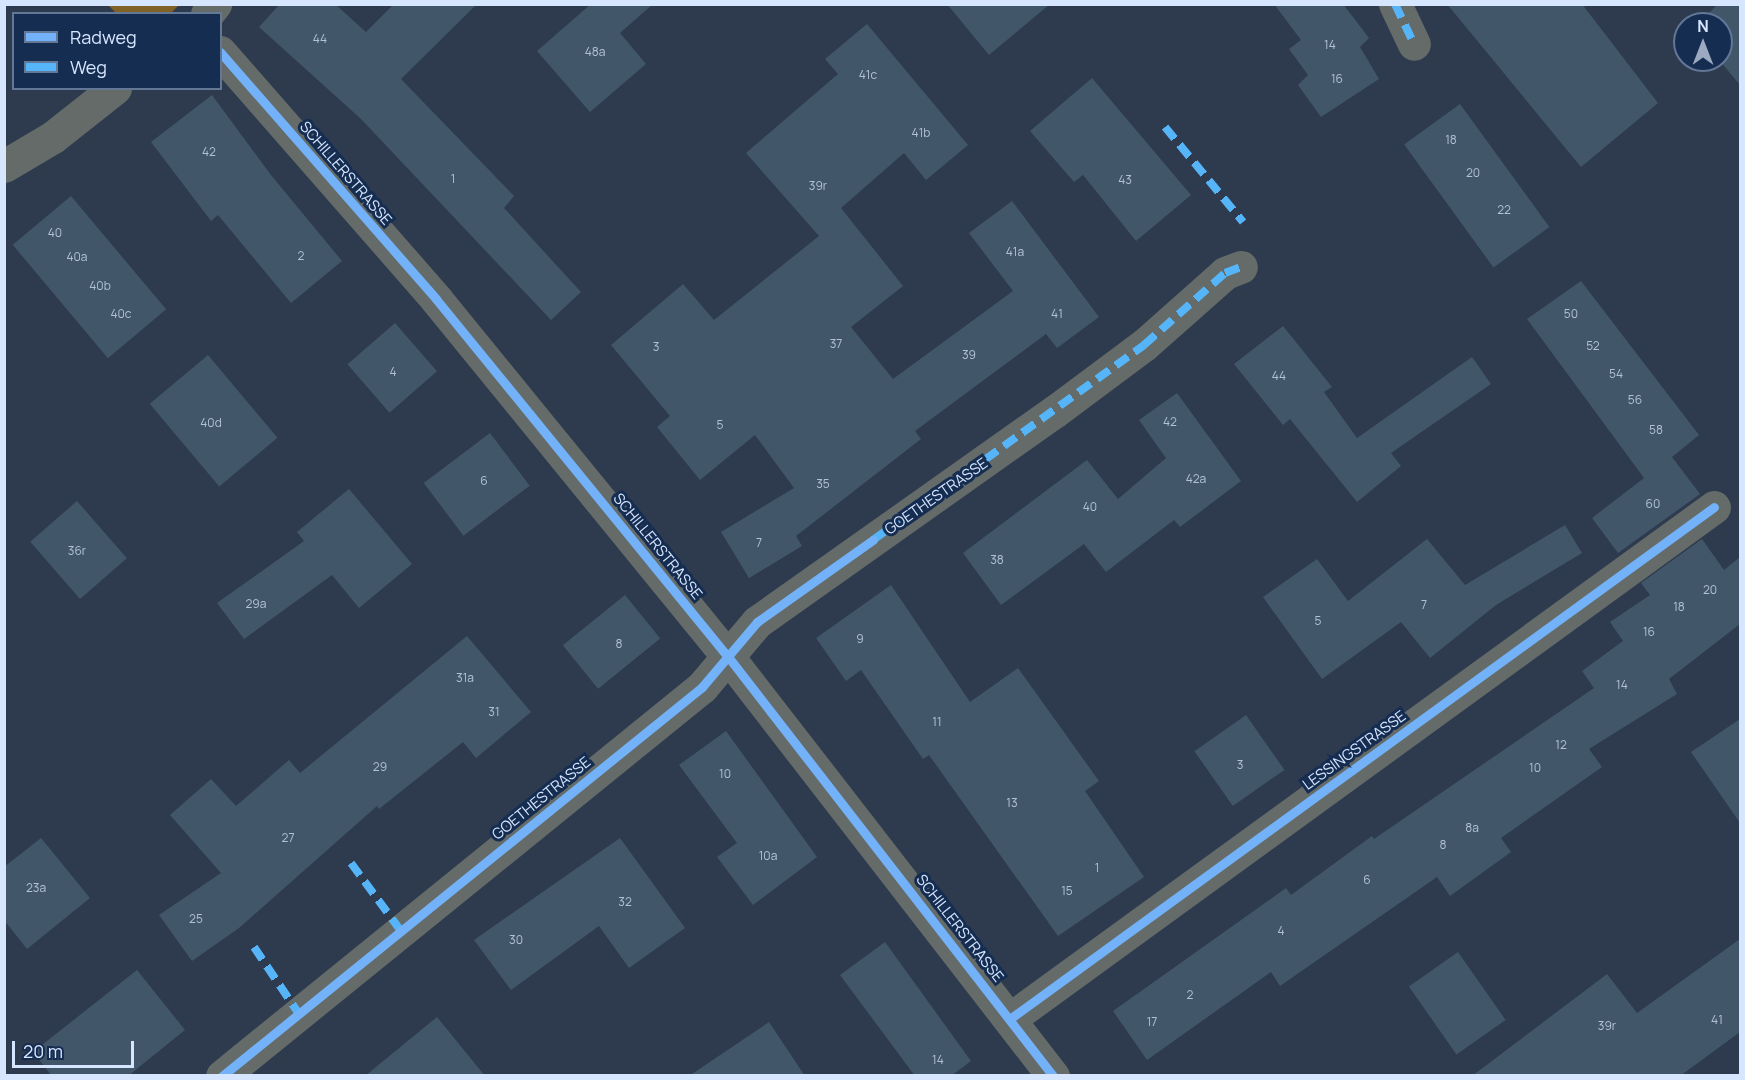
<!DOCTYPE html>
<html>
<head>
<meta charset="utf-8">
<style>
	body { margin:0 }
	#map { position:relative; width:1745px; height:1080px; overflow:hidden; background:#2e3b4f; font-family:Manrope,sans-serif }
	div>[style] { position:absolute }
	.forest>* { inset:0; background:#806126 }
	.building>* { inset:0; background:#415668; transform-origin:0 0 }
	.minor>* { height:33px; margin:-16.5px; padding:0 16.5px; transform-origin:16.5px; border-radius:16.5px; background:#646b68 }
	.quiet>* { height:8px; margin-top:-4px; transform-origin:0; background:repeating-linear-gradient(90deg,#56b5f8 0 15px,transparent 0 23px) }
	.cycleway>* { height:9px; margin:-4.5px; padding:0 4.5px; transform-origin:4.5px; border-radius:4.5px; background:#73b2f8 }
	span { translate:-50% -50%; white-space:nowrap; text-align:center; line-height:1.15; -webkit-text-stroke:6px #162d52; paint-order:stroke }
	.number-label { font-size:12px; color:#b1c2d8 }
	.number-label span { -webkit-text-stroke-width:0 }
	.street-label { font-size:15px; color:#d6e6fe }
	.frame { position:absolute; inset:0; border:6px solid #d6e6fe; pointer-events:none }
	.legend { position:absolute; left:12px; top:12px; width:210px; height:78px; box-sizing:border-box; background:#162d52; border:2px solid #637797; margin:0; padding:8px 10px; list-style:none; font-size:18px; color:#d6e6fe }
	.legend li { display:flex; align-items:center; gap:12px; height:30px }
	.legend b { width:30px; border:2px solid #637797 }
	.north { position:absolute; left:1673px; top:12px; width:60px; height:60px; box-sizing:border-box; background:#162d52; border:2px solid #637797; border-radius:50%; rotate:0deg; font-size:16px; font-weight:700; line-height:24px; text-align:center; color:#d6e6fe }
	.north::after { content:''; display:block; margin:auto; width:21px; height:27px; background:#9baac1; clip-path:polygon(50% 0,100% 100%,50% 72%,0 100%) }
	.scale { position:absolute; left:12px; top:1041px; width:122px; height:27px; box-sizing:border-box; border:3px solid #d6e6fe; border-top:0; padding-left:8px; font-size:18px; line-height:21px; white-space:nowrap; color:#d6e6fe; -webkit-text-stroke:4px #162d52; paint-order:stroke }
</style>
</head>
<body>
<div id="map">
	<div class="forest">
		<div style="clip-path:polygon(108px 5px,179px 5px,170px 14px,116px 13px)"></div>
	</div>
	<div class="building">
		<div style="clip-path:polygon(280px 4px,335px 4px,366px 32px,394px 4px,477px 4px,401px 79px,514px 196px,504px 208px,581px 292px,551px 320px,361px 119px,259px 27px)"></div>
		<div style="clip-path:polygon(591px 4px,653px 4px,620px 33px,646px 64px,590px 112px,537px 51px)"></div>
		<div style="clip-path:polygon(947px 4px,1050px 4px,989px 55px)"></div>
		<div style="clip-path:polygon(1274px 4px,1343px 4px,1369px 38px,1360px 47px,1379px 79px,1321px 117px,1298px 85px,1308px 75px,1289px 49px,1301px 40px)"></div>
		<div style="clip-path:polygon(1447px 4px,1582px 4px,1658px 103px,1581px 167px)"></div>
		<div style="clip-path:polygon(1718px 4px,1740px 4px,1740px 85px,1719px 60px,1721px 24px,1698px 24px)"></div>
		<div style="clip-path:polygon(867px 24px,968px 145px,926px 180px,904px 153px,841px 208px,903px 286px,851px 327px,893px 379px,1013px 291px,969px 233px,1012px 201px,1099px 317px,1057px 348px,1046px 334px,915px 431px,921px 439px,796px 536px,802px 546px,749px 578px,721px 532px,794px 488px,755px 435px,700px 480px,657px 427px,670px 416px,611px 345px,683px 284px,714px 320px,819px 236px,746px 153px,838px 74px,825px 59px)"></div>
		<div style="clip-path:polygon(1092px 78px,1191px 195px,1136px 241px,1083px 175px,1074px 182px,1030px 131px)"></div>
		<div style="clip-path:polygon(212px 95px,271px 175px,342px 261px,291px 303px,218px 215px,211px 221px,151px 142px)"></div>
		<div style="left:1460px;top:104px;width:152px;height:69px;rotate:54deg"></div>
		<div style="left:71px;top:196px;width:148px;height:76px;rotate:50deg"></div>
		<div style="clip-path:polygon(1581px 281px,1699px 435px,1672px 457px,1700px 494px,1618px 553px,1592px 518px,1644px 478px,1527px 319px)"></div>
		<div style="left:395px;top:323px;width:64px;height:63px;rotate:49deg"></div>
		<div style="clip-path:polygon(1283px 326px,1332px 387px,1324px 392px,1357px 438px,1472px 357px,1491px 384px,1391px 453px,1401px 466px,1357px 502px,1290px 419px,1283px 425px,1234px 364px)"></div>
		<div style="left:208px;top:355px;width:108px;height:76px;rotate:50deg"></div>
		<div style="clip-path:polygon(1177px 393px,1241px 481px,1180px 527px,1174px 520px,1106px 572px,1084px 544px,1001px 605px,963px 553px,1087px 460px,1118px 499px,1166px 458px,1139px 420px)"></div>
		<div style="left:490px;top:433px;width:66px;height:83px;rotate:53deg"></div>
		<div style="clip-path:polygon(349px 489px,412px 564px,359px 608px,332px 575px,244px 639px,217px 603px,304px 541px,297px 532px)"></div>
		<div style="left:77px;top:501px;width:76px;height:62px;rotate:49deg"></div>
		<div style="clip-path:polygon(1565px 525px,1582px 553px,1496px 605px,1430px 658px,1401px 622px,1322px 679px,1263px 597px,1317px 559px,1348px 601px,1427px 539px,1465px 585px)"></div>
		<div style="clip-path:polygon(1702px 539px,1724px 570px,1740px 557px,1740px 624px,1669px 679px,1677px 694px,1589px 749px,1602px 767px,1501px 838px,1511px 852px,1450px 896px,1437px 877px,1280px 986px,1271px 972px,1147px 1060px,1113px 1011px,1286px 888px,1291px 895px,1372px 836px,1374px 839px,1594px 688px,1582px 671px,1623px 641px,1610px 622px,1650px 595px,1641px 583px)"></div>
		<div style="clip-path:polygon(891px 585px,970px 702px,1018px 668px,1099px 781px,1085px 791px,1144px 877px,1058px 936px,929px 755px,923px 759px,861px 670px,846px 681px,816px 638px)"></div>
		<div style="left:625px;top:595px;width:56px;height:80px;rotate:51deg"></div>
		<div style="clip-path:polygon(467px 636px,531px 712px,476px 758px,463px 742px,379px 809px,377px 806px,239px 928px,192px 961px,159px 915px,221px 873px,170px 815px,211px 779px,236px 806px,289px 760px,300px 773px)"></div>
		<div style="left:1246px;top:715px;width:67px;height:63px;rotate:55deg"></div>
		<div style="clip-path:polygon(1740px 719px,1740px 823px,1691px 752px)"></div>
		<div style="clip-path:polygon(726px 731px,817px 857px,753px 905px,717px 857px,737px 843px,679px 765px)"></div>
		<div style="clip-path:polygon(41px 838px,90px 898px,27px 949px,4px 920px,4px 867px)"></div>
		<div style="clip-path:polygon(620px 838px,685px 928px,629px 968px,599px 926px,511px 990px,474px 940px)"></div>
		<div style="clip-path:polygon(1740px 939px,1740px 1032px,1680px 1076px,1472px 1076px,1607px 974px,1637px 1013px)"></div>
		<div style="clip-path:polygon(885px 942px,971px 1061px,951px 1076px,915px 1076px,840px 975px)"></div>
		<div style="left:1458px;top:952px;width:83px;height:60px;rotate:55deg"></div>
		<div style="clip-path:polygon(137px 970px,185px 1030px,128px 1076px,52px 1076px,33px 1052px)"></div>
		<div style="clip-path:polygon(437px 1017px,485px 1076px,365px 1076px)"></div>
		<div style="clip-path:polygon(769px 1022px,805px 1076px,689px 1076px)"></div>
	</div>
	<div class="minor">
		<div style="left:1395px;top:4px;width:44px;rotate:64.6deg"></div>
		<div style="left:207px;top:14px;width:13px;rotate:-51deg"></div>
		<div style="left:220px;top:52px;width:328px;rotate:48.8deg"></div>
		<div style="left:436px;top:299px;width:458px;rotate:50.8deg"></div>
		<div style="left:726px;top:654px;width:534px;rotate:52.23deg"></div>
		<div style="left:4px;top:166px;width:57px;rotate:-30.6deg"></div>
		<div style="left:53px;top:137px;width:79px;rotate:-38.3deg"></div>
		<div style="left:1011px;top:1018px;width:869px;rotate:-36.01deg"></div>
		<div style="left:222px;top:1076px;width:618px;rotate:-39.02deg"></div>
		<div style="left:702px;top:687px;width:85px;rotate:-49.8deg"></div>
		<div style="left:757px;top:622px;width:364px;rotate:-35.3deg"></div>
		<div style="left:1054px;top:412px;width:112px;rotate:-36.7deg"></div>
		<div style="left:1144px;top:345px;width:108px;rotate:-41.6deg"></div>
		<div style="left:1225px;top:273px;width:17px;rotate:-21deg"></div>
	</div>
	<div class="quiet">
		<div style="left:1395px;top:4px;width:44px;rotate:64.6deg"></div>
		<div style="left:1165px;top:127px;width:123px;rotate:50.6deg"></div>
		<div style="left:873px;top:540px;width:334px;rotate:-35.7deg"></div>
		<div style="left:1144px;top:345px;width:108px;rotate:-41.6deg"></div>
		<div style="left:1225px;top:273px;width:17px;rotate:-21deg"></div>
		<div style="left:351px;top:863px;width:84px;rotate:53.7deg"></div>
		<div style="left:254px;top:947px;width:81px;rotate:56.1deg"></div>
	</div>
	<div class="cycleway">
		<div style="left:220px;top:52px;width:328px;rotate:48.8deg"></div>
		<div style="left:436px;top:299px;width:458px;rotate:50.8deg"></div>
		<div style="left:726px;top:654px;width:534px;rotate:52.23deg"></div>
		<div style="left:1011px;top:1018px;width:869px;rotate:-36.01deg"></div>
		<div style="left:222px;top:1076px;width:618px;rotate:-39.02deg"></div>
		<div style="left:702px;top:687px;width:85px;rotate:-49.8deg"></div>
		<div style="left:757px;top:622px;width:142px;rotate:-35.3deg"></div>
	</div>
	<div class="number-label">
		<span style="left:320px;top:39px">44</span>
		<span style="left:1330px;top:45px">14</span>
		<span style="left:595px;top:52px">48a</span>
		<span style="left:868px;top:75px">41c</span>
		<span style="left:1337px;top:79px">16</span>
		<span style="left:921px;top:133px">41b</span>
		<span style="left:1451px;top:140px">18</span>
		<span style="left:209px;top:152px">42</span>
		<span style="left:1473px;top:173px">20</span>
		<span style="left:453px;top:179px">1</span>
		<span style="left:1125px;top:180px">43</span>
		<span style="left:818px;top:186px">39r</span>
		<span style="left:1504px;top:210px">22</span>
		<span style="left:55px;top:233px">40</span>
		<span style="left:1015px;top:252px">41a</span>
		<span style="left:301px;top:256px">2</span>
		<span style="left:77px;top:257px">40a</span>
		<span style="left:100px;top:286px">40b</span>
		<span style="left:121px;top:314px">40c</span>
		<span style="left:1057px;top:314px">41</span>
		<span style="left:1571px;top:314px">50</span>
		<span style="left:836px;top:344px">37</span>
		<span style="left:1593px;top:346px">52</span>
		<span style="left:656px;top:347px">3</span>
		<span style="left:969px;top:355px">39</span>
		<span style="left:393px;top:372px">4</span>
		<span style="left:1616px;top:374px">54</span>
		<span style="left:1279px;top:376px">44</span>
		<span style="left:1635px;top:400px">56</span>
		<span style="left:1170px;top:422px">42</span>
		<span style="left:211px;top:423px">40d</span>
		<span style="left:720px;top:425px">5</span>
		<span style="left:1656px;top:430px">58</span>
		<span style="left:1196px;top:479px">42a</span>
		<span style="left:484px;top:481px">6</span>
		<span style="left:823px;top:484px">35</span>
		<span style="left:1653px;top:504px">60</span>
		<span style="left:1090px;top:507px">40</span>
		<span style="left:759px;top:543px">7</span>
		<span style="left:77px;top:551px">36r</span>
		<span style="left:997px;top:560px">38</span>
		<span style="left:1710px;top:590px">20</span>
		<span style="left:256px;top:604px">29a</span>
		<span style="left:1424px;top:605px">7</span>
		<span style="left:1679px;top:607px">18</span>
		<span style="left:1318px;top:621px">5</span>
		<span style="left:1649px;top:632px">16</span>
		<span style="left:860px;top:639px">9</span>
		<span style="left:619px;top:644px">8</span>
		<span style="left:465px;top:678px">31a</span>
		<span style="left:1622px;top:685px">14</span>
		<span style="left:494px;top:712px">31</span>
		<span style="left:937px;top:722px">11</span>
		<span style="left:1561px;top:745px">12</span>
		<span style="left:1240px;top:765px">3</span>
		<span style="left:380px;top:767px">29</span>
		<span style="left:1535px;top:768px">10</span>
		<span style="left:725px;top:774px">10</span>
		<span style="left:1012px;top:803px">13</span>
		<span style="left:1472px;top:828px">8a</span>
		<span style="left:288px;top:838px">27</span>
		<span style="left:1443px;top:845px">8</span>
		<span style="left:768px;top:856px">10a</span>
		<span style="left:1097px;top:868px">1</span>
		<span style="left:1367px;top:880px">6</span>
		<span style="left:36px;top:888px">23a</span>
		<span style="left:1067px;top:891px">15</span>
		<span style="left:625px;top:902px">32</span>
		<span style="left:196px;top:919px">25</span>
		<span style="left:1281px;top:931px">4</span>
		<span style="left:516px;top:940px">30</span>
		<span style="left:1190px;top:995px">2</span>
		<span style="left:1717px;top:1020px">41</span>
		<span style="left:1152px;top:1022px">17</span>
		<span style="left:1607px;top:1026px">39r</span>
		<span style="left:938px;top:1060px">14</span>
	</div>
	<div class="street-label">
		<span style="left:346px;top:173px;rotate:49deg">SCHILLERSTRASSE</span>
		<span style="left:936px;top:496px;rotate:-35deg">GOETHESTRASSE</span>
		<span style="left:658px;top:546px;rotate:51deg">SCHILLERSTRASSE</span>
		<span style="left:1354px;top:750px;rotate:-36deg">LESSINGSTRASSE</span>
		<span style="left:541px;top:798px;rotate:-39deg">GOETHESTRASSE</span>
		<span style="left:960px;top:928px;rotate:52deg">SCHILLERSTRASSE</span>
	</div>
	<div class="frame"></div>
	<ul class="legend">
	<li><b style="height:8px;background:#73b2f8"></b>Radweg</li>
	<li><b style="height:8px;background:#56b5f8"></b>Weg</li>
	</ul>
	<div class="north">N</div>
	<div class="scale">20 m</div>
</div>
</body>
</html>
